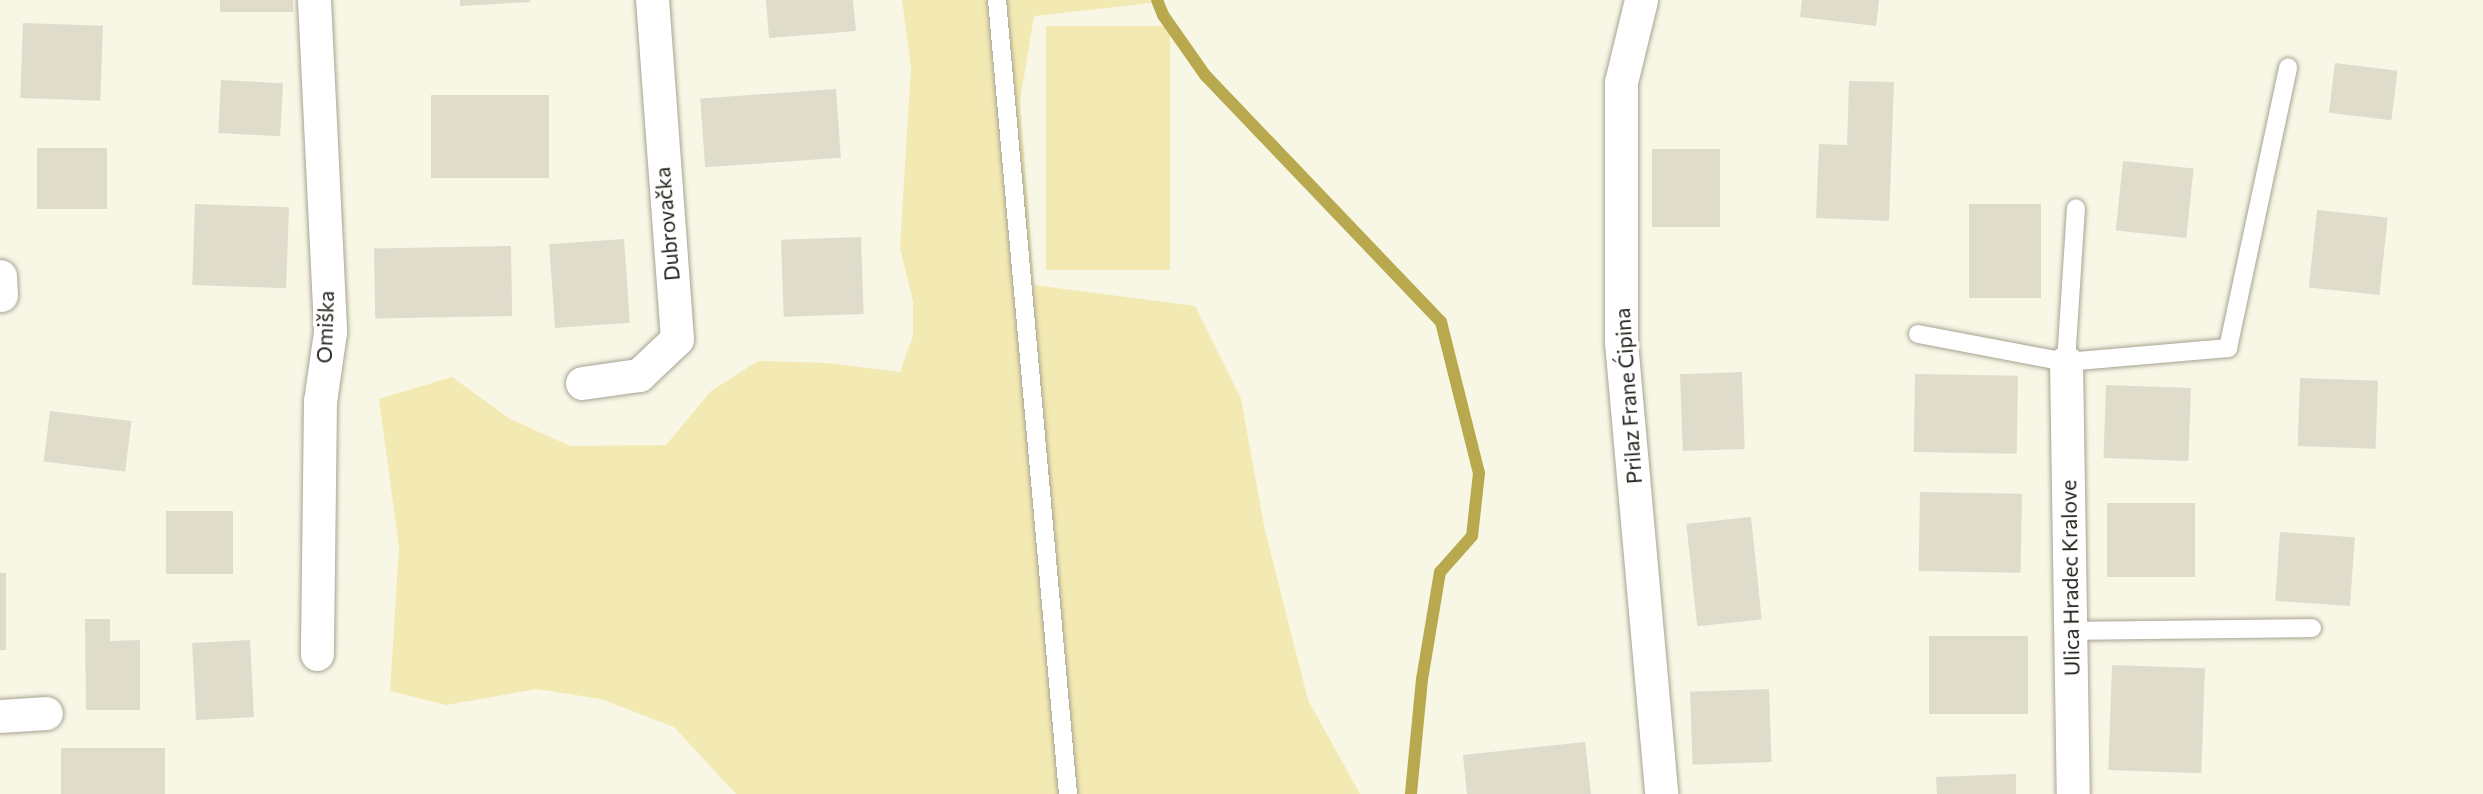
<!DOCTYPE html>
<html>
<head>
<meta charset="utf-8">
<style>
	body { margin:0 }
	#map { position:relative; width:2483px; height:794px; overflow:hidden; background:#f8f6e5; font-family:Commissioner,sans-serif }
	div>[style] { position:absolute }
	.green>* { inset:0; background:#f3e9b2; transform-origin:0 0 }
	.stream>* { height:12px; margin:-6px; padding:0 6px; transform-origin:6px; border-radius:6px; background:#b8a84e }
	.building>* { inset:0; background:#dfdccc; transform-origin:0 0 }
	.roads { filter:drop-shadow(0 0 2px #a6a393) drop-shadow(0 0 2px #a6a393) }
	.lane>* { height:18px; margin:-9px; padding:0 9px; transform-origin:9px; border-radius:9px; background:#fff }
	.street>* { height:33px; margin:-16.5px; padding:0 16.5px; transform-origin:16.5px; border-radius:16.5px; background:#fff }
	span { translate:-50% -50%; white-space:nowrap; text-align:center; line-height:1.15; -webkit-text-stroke:6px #fff; paint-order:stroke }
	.street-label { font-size:21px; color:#23221c }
</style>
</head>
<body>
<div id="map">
	<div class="green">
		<div style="clip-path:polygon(902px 0,1150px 0,1151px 3px,1034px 16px,1020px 101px,1034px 285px,1195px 306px,1241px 399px,1264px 526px,1308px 700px,1360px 794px,736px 794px,674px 727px,601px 699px,537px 689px,446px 705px,390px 691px,399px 547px,379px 399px,452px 377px,510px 419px,570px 446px,666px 445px,711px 391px,758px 361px,827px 363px,900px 372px,913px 336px,913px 301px,900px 248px,911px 67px)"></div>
		<div style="left:1170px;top:26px;width:244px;height:124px;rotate:90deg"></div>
	</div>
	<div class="stream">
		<div style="left:1157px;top:0;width:16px;rotate:68deg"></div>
		<div style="left:1163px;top:15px;width:73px;rotate:55deg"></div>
		<div style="left:1205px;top:75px;width:342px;rotate:46.3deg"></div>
		<div style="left:1441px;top:322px;width:156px;rotate:75.9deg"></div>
		<div style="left:1479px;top:473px;width:63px;rotate:96.3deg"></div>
		<div style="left:1472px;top:536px;width:48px;rotate:131.6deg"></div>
		<div style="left:1440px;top:572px;width:109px;rotate:99.5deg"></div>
		<div style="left:1422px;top:679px;width:116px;rotate:95.5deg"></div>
	</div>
	<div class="building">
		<div style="left:220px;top:0;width:73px;height:12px"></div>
		<div style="clip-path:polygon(460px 0,530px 0,530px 2px,460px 6px)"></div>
		<div style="clip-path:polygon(766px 0,853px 0,856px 31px,769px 38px)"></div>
		<div style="clip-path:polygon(1802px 0,1879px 0,1876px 26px,1800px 17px)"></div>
		<div style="left:23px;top:23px;width:80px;height:75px;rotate:2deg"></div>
		<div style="left:2335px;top:63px;width:63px;height:50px;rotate:7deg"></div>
		<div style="left:221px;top:80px;width:62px;height:53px;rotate:3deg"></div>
		<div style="clip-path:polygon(1849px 81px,1894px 82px,1889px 221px,1816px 218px,1819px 144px,1847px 145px)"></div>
		<div style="left:836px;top:89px;width:69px;height:136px;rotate:86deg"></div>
		<div style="left:431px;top:95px;width:118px;height:83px"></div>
		<div style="left:37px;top:148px;width:70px;height:61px"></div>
		<div style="left:1652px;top:149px;width:68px;height:78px"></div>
		<div style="left:2123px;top:161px;width:71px;height:70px;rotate:6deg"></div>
		<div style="left:195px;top:204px;width:94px;height:81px;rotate:2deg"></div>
		<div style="left:1969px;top:204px;width:72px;height:94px"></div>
		<div style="left:2317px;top:210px;width:71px;height:78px;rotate:6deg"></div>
		<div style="left:861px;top:237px;width:77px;height:80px;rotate:88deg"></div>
		<div style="left:624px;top:239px;width:84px;height:75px;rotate:86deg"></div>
		<div style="left:511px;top:246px;width:70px;height:137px;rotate:89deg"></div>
		<div style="left:1742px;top:372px;width:77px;height:62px;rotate:88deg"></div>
		<div style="left:1915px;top:374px;width:103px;height:78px;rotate:1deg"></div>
		<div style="left:2300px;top:378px;width:78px;height:68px;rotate:2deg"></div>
		<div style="left:2106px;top:385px;width:85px;height:73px;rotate:2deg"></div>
		<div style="left:50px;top:411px;width:82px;height:51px;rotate:7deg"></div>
		<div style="left:1920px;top:492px;width:102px;height:79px;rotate:1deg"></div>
		<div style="left:2107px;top:503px;width:88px;height:74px"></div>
		<div style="left:166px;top:511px;width:67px;height:63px"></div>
		<div style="left:1751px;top:517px;width:103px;height:65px;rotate:84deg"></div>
		<div style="left:2280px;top:532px;width:75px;height:69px;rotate:4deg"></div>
		<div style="left:0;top:573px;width:6px;height:77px"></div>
		<div style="clip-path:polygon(85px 619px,110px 619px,110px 641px,140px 640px,140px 710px,86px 710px)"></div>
		<div style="left:2028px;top:636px;width:78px;height:99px;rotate:90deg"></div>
		<div style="left:250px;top:640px;width:77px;height:58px;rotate:87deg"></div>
		<div style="left:2112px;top:665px;width:93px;height:105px;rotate:2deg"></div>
		<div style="left:1769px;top:689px;width:73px;height:79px;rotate:88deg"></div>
		<div style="clip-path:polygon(1585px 742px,1591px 794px,1467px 794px,1463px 755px)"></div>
		<div style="left:61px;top:748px;width:104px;height:46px"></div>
		<div style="clip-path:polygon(2016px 774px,2016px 794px,1937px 794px,1936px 777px)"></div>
	</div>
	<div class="roads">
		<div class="lane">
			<div style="left:997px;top:0;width:797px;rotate:84.89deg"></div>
			<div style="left:1918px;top:334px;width:151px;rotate:10.7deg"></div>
			<div style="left:2066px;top:362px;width:163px;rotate:-4.9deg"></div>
			<div style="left:2228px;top:348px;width:287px;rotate:-77.9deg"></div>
			<div style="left:2066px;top:362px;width:154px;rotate:-86.3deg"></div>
			<div style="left:2071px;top:631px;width:241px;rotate:-0.7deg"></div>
		</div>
		<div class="street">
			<div style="left:314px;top:0;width:332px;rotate:87.2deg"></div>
			<div style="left:330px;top:332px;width:70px;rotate:98.2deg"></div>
			<div style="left:320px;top:401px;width:253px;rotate:90.7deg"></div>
			<div style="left:1641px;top:0;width:84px;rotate:103.7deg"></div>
			<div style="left:1621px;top:82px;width:260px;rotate:90deg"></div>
			<div style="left:1621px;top:342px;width:454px;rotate:84.9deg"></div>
			<div style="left:0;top:276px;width:19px;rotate:87deg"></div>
			<div style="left:2066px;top:362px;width:432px;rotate:89.1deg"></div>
			<div style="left:582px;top:383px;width:58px;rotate:-8deg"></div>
			<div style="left:639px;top:375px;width:52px;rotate:-43.5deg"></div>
			<div style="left:677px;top:339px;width:340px;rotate:-94.2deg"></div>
			<div style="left:0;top:716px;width:46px;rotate:-3.7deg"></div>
		</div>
	</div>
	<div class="street-label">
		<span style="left:667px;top:224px;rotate:-95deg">Dubrovačka</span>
		<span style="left:325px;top:327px;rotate:-88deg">Omiška</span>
		<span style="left:1628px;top:396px;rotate:-94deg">Prilaz Frane Ćipina</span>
		<span style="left:2070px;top:578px;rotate:-91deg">Ulica Hradec Kralove</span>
	</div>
</div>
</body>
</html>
